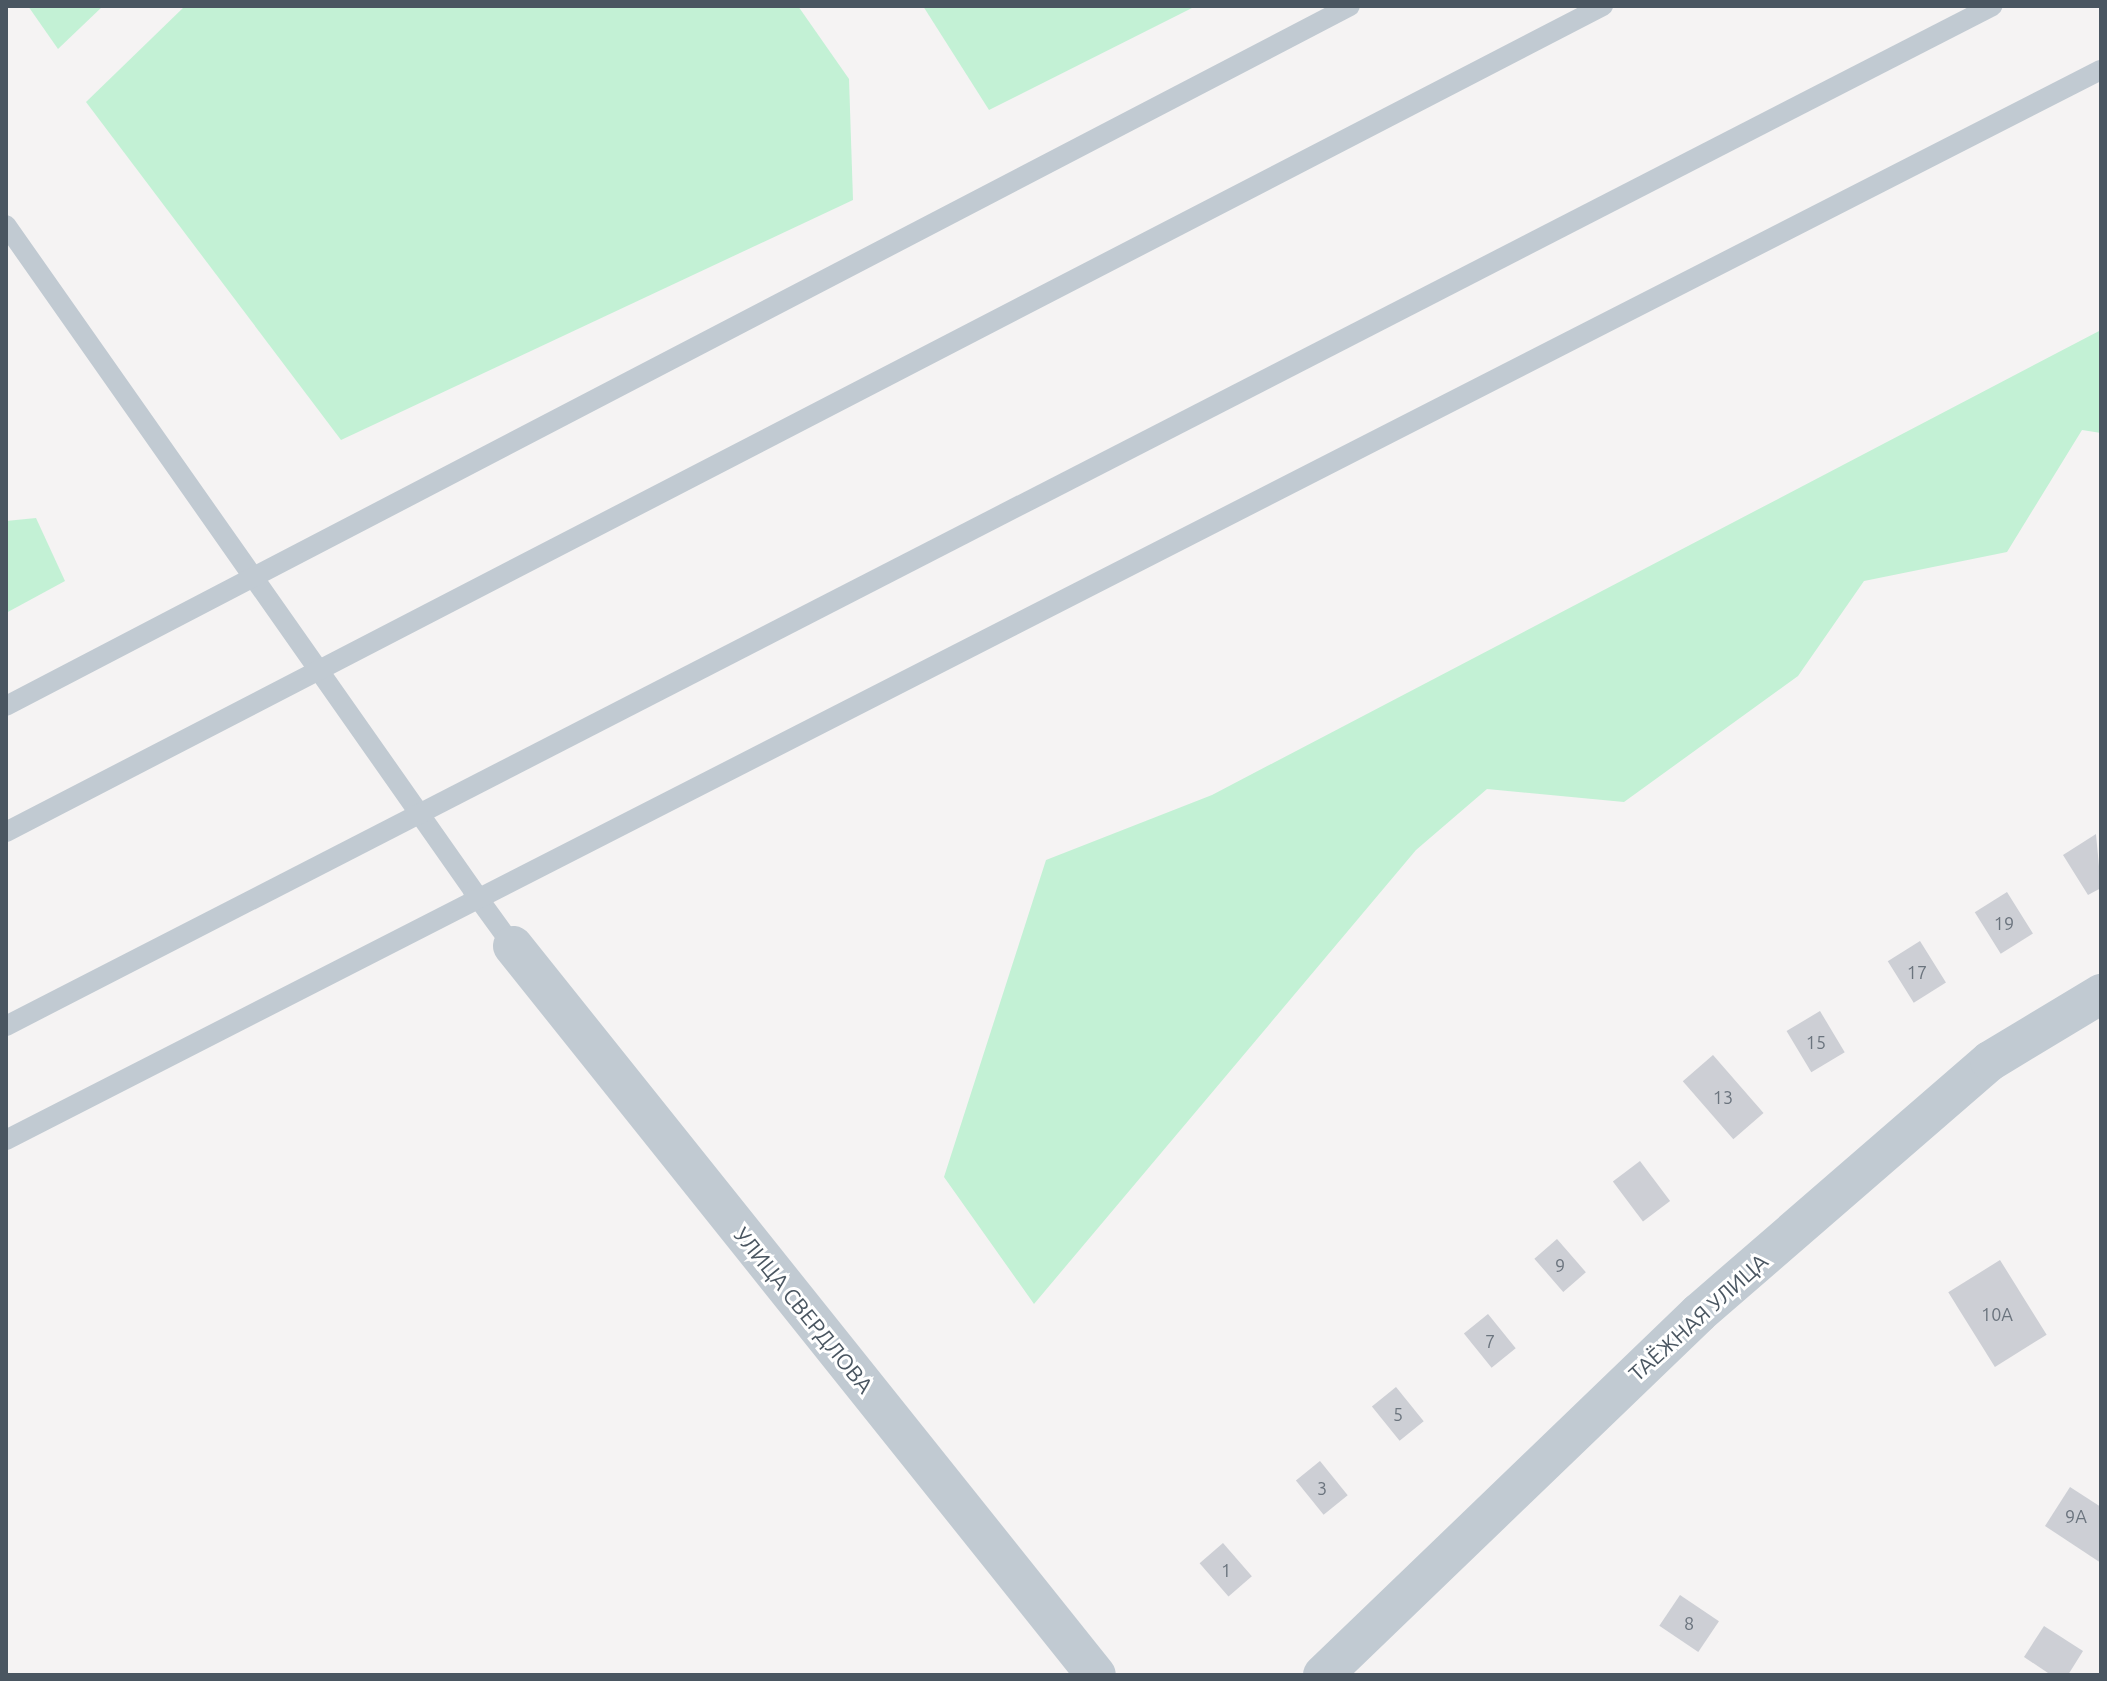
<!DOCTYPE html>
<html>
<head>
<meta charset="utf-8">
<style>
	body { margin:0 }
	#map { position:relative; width:2107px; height:1681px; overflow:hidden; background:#f5f3f3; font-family:Ubuntu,sans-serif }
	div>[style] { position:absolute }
	.green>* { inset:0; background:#c3f1d5 }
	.building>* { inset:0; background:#cdcfd5; transform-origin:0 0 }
	.lane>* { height:20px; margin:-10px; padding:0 10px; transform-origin:10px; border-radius:10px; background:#c1cad2 }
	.street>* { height:40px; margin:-20px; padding:0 20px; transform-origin:20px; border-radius:20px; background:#c1cad2 }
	span { translate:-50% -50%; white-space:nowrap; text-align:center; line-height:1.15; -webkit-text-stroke:6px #fff; paint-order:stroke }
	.number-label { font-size:18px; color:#6b747e }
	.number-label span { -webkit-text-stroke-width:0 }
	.street-label { font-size:22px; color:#4a5661 }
	.frame { position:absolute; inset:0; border:8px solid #4a5661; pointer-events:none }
</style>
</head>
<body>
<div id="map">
	<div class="green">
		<div style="clip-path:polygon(28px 6px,103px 6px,58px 49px)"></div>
		<div style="clip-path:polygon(185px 6px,798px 6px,849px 79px,853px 200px,341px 440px,86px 102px)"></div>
		<div style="clip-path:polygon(923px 6px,1196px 6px,989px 110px)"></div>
		<div style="clip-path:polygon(2101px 330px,2101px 433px,2082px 430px,2007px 552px,1864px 581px,1798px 676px,1624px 802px,1487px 789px,1416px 850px,1034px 1304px,944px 1177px,1046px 860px,1212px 795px)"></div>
		<div style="clip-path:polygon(36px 518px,65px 581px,6px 613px,6px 521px)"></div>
	</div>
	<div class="building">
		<div style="clip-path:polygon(2096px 834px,2101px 888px,2088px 895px,2063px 855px)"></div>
		<div style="left:2007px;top:892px;width:49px;height:38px;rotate:58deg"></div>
		<div style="left:1920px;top:941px;width:49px;height:38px;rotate:58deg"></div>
		<div style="left:1820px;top:1011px;width:48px;height:39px;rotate:59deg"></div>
		<div style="left:1713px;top:1055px;width:77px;height:40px;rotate:49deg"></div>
		<div style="left:1640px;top:1161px;width:50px;height:34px;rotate:53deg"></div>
		<div style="left:1557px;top:1239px;width:44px;height:30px;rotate:49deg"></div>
		<div style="left:2000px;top:1260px;width:88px;height:61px;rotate:58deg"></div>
		<div style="left:1488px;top:1314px;width:44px;height:31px;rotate:51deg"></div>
		<div style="left:1396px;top:1387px;width:44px;height:31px;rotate:51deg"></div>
		<div style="left:1320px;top:1461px;width:44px;height:31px;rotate:51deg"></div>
		<div style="clip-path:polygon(2070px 1487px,2101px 1507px,2101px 1563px,2045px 1526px)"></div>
		<div style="left:1223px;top:1543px;width:44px;height:31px;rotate:49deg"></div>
		<div style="left:1680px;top:1595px;width:47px;height:37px;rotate:34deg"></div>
		<div style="clip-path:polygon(2044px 1626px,2083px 1651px,2068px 1675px,2051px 1675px,2024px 1657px)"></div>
	</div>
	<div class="lane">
		<div style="left:6px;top:225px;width:825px;rotate:54.92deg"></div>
		<div style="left:6px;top:706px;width:1515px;rotate:-27.51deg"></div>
		<div style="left:6px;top:832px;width:1798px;rotate:-27.35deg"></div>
		<div style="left:473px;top:891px;width:68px;rotate:54deg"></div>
		<div style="left:6px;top:1026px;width:2233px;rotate:-27.18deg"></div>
		<div style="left:6px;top:1140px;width:2352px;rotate:-27.06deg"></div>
	</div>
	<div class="street">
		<div style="left:513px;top:946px;width:933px;rotate:51.35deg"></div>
		<div style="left:1323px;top:1675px;width:522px;rotate:-43.91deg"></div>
		<div style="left:1699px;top:1313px;width:385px;rotate:-40.9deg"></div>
		<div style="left:1990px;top:1061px;width:130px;rotate:-31.1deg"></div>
	</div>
	<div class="number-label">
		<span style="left:2004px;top:923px">19</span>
		<span style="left:1917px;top:972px">17</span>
		<span style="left:1816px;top:1042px">15</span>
		<span style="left:1723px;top:1097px">13</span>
		<span style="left:1560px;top:1265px">9</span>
		<span style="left:1997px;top:1314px">10А</span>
		<span style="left:1490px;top:1341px">7</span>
		<span style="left:1398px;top:1414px">5</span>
		<span style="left:1322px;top:1488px">3</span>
		<span style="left:2076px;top:1516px">9А</span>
		<span style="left:1226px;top:1570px">1</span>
		<span style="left:1689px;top:1623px">8</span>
	</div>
	<div class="street-label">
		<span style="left:804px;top:1310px;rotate:51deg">УЛИЦА СВЕРДЛОВА</span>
		<span style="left:1698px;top:1317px;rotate:-42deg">ТАЁЖНАЯ УЛИЦА</span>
	</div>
	<div class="frame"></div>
</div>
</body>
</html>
